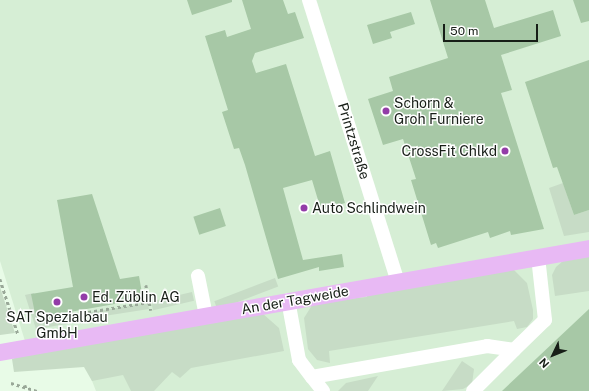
<!DOCTYPE html>
<html>
<head>
<meta charset="utf-8">
<style>
	body { margin:0 }
	#map { position:relative; width:589px; height:391px; overflow:hidden; background:#e8fbe7; font-family:"Public Sans",sans-serif }
	div>[style] { position:absolute }
	.built>* { inset:0; background:#d6eed5 }
	.green>* { inset:0; background:#c7dcc6; transform-origin:0 0 }
	.building>* { inset:0; background:#a7c8a6; transform-origin:0 0 }
	.path>* { height:2.5px; margin-top:-1.25px; transform-origin:0; background:repeating-linear-gradient(90deg,#99a898 0 3px,transparent 0 6px) }
	.minor>* { height:14px; margin:-7px; padding:0 7px; transform-origin:7px; border-radius:7px; background:#fff }
	.major>* { height:17px; margin:-8.5px; padding:0 8.5px; transform-origin:8.5px; border-radius:8.5px; background:#e8b9f4 }
	.dots>* { width:11px; height:11px; translate:-50% -50%; box-sizing:border-box; border:2px solid #fff; border-radius:50% }
	span { translate:-50% -50%; white-space:nowrap; text-align:center; line-height:1.15; -webkit-text-stroke:3px #fff; paint-order:stroke }
	.poi-label { font-size:14px; color:#171e17 }
	.left { translate:0 -50%; text-align:left }
	.right { translate:-100% -50%; text-align:right }
	.street-label { font-size:14px; color:#171e17 }
	.north { position:absolute; left:533px; top:335px; width:40px; height:40px; -webkit-text-stroke:3px #fff; paint-order:stroke; rotate:227deg; font-size:11px; font-weight:700; line-height:16px; text-align:center; color:#171e17 }
	.north::after { content:''; display:block; margin:auto; width:14px; height:18px; background:#171e17; clip-path:polygon(50% 0,100% 100%,50% 72%,0 100%) }
	.scale { position:absolute; left:443px; top:24px; width:95px; height:18px; box-sizing:border-box; border:2px solid #171e17; border-top:0; padding-left:5px; font-size:12px; line-height:14px; white-space:nowrap; color:#171e17; -webkit-text-stroke:3px #fff; paint-order:stroke }
</style>
</head>
<body>
<div id="map">
	<div class="built">
		<div style="clip-path:polygon(0 0,589px 0,589px 391px,96px 391px,72px 330px,25px 341px,0 261px)"></div>
	</div>
	<div class="green">
		<div style="clip-path:polygon(563px 183px,574px 215px,589px 210px,589px 232px,564px 236px,549px 188px)"></div>
		<div style="clip-path:polygon(589px 256px,589px 291px,555px 296px,552px 275px,556px 267px,563px 261px)"></div>
		<div style="clip-path:polygon(513px 269px,527px 283px,533px 310px,533px 319px,527px 327px,517px 329px,514px 321px,329px 351px,330px 363px,317px 360px,308px 349px,304px 318px,314px 302px,367px 297px,367px 294px)"></div>
		<div style="left:275px;top:278px;width:9px;height:65px;rotate:69deg"></div>
		<div style="clip-path:polygon(0 287px,15px 333px,0 335px)"></div>
		<div style="left:192px;top:292px;width:9px;height:42px;rotate:77deg"></div>
		<div style="clip-path:polygon(34px 293px,39px 319px,76px 312px,73px 323px,36px 329px,25px 295px)"></div>
		<div style="left:148px;top:303px;width:6px;height:60px;rotate:81deg"></div>
		<div style="clip-path:polygon(262px 313px,279px 328px,284px 351px,191px 368px,180px 378px,172px 372px,154px 391px,131px 391px,123px 375px,92px 381px,84px 367px,14px 372px,12px 359px,20px 356px)"></div>
		<div style="clip-path:polygon(462px 361px,474px 369px,472px 384px,463px 389px,442px 391px)"></div>
		<div style="clip-path:polygon(378px 376px,368px 391px,338px 391px,346px 383px)"></div>
	</div>
	<div class="building">
		<div style="clip-path:polygon(187px 0,232px 0,232px 2px,192px 15px)"></div>
		<div style="clip-path:polygon(242px 0,283px 0,288px 14px,295px 12px,304px 38px,255px 53px,252px 61px,256px 73px,286px 64px,315px 156px,330px 151px,345px 203px,321px 210px,312px 180px,283px 188px,303px 260px,342px 254px,344px 267px,319px 271px,319px 267px,278px 279px,245px 165px,239px 148px,234px 149px,222px 112px,228px 110px,205px 36px,225px 30px,227px 37px,251px 29px)"></div>
		<div style="clip-path:polygon(430px 0,485px 0,494px 28px,553px 10px,561px 36px,501px 55px,512px 90px,501px 93px,544px 229px,511px 235px,510px 231px,490px 238px,488px 232px,438px 248px,436px 243px,431px 245px,411px 180px,416px 179px,403px 139px,383px 145px,368px 99px,393px 91px,389px 77px,448px 58px)"></div>
		<div style="clip-path:polygon(573px 0,589px 0,589px 21px,581px 23px)"></div>
		<div style="clip-path:polygon(411px 12px,415px 24px,390px 32px,392px 38px,373px 44px,367px 25px)"></div>
		<div style="clip-path:polygon(589px 60px,589px 210px,574px 215px,557px 167px,553px 168px,525px 82px)"></div>
		<div style="clip-path:polygon(92px 194px,120px 279px,139px 276px,143px 299px,36px 318px,31px 294px,73px 287px,57px 200px)"></div>
		<div style="left:220px;top:208px;width:19px;height:28px;rotate:72deg"></div>
		<div style="clip-path:polygon(589px 309px,589px 391px,502px 391px)"></div>
	</div>
	<div class="path">
		<div style="left:0;top:279px;width:58px;rotate:71.9deg"></div>
		<div style="left:146px;top:285px;width:26px;rotate:79deg"></div>
		<div style="left:82px;top:310px;width:13px;rotate:81deg"></div>
		<div style="left:82px;top:313px;width:68px;rotate:-9.3deg"></div>
		<div style="left:11px;top:383px;width:28px;rotate:17deg"></div>
		<div style="left:25px;top:385px;width:6px;rotate:72deg"></div>
	</div>
	<div class="minor">
		<div style="left:309px;top:0;width:296px;rotate:72.5deg"></div>
		<div style="left:198px;top:276px;width:41px;rotate:78.7deg"></div>
		<div style="left:288px;top:300px;width:61px;rotate:79.6deg"></div>
		<div style="left:299px;top:360px;width:21px;rotate:53deg"></div>
		<div style="left:323px;top:391px;width:18px;rotate:-128deg"></div>
		<div style="left:312px;top:377px;width:178px;rotate:-10deg"></div>
		<div style="left:487px;top:346px;width:27px;rotate:8deg"></div>
		<div style="left:514px;top:350px;width:43px;rotate:-44.1deg"></div>
		<div style="left:545px;top:320px;width:63px;rotate:-96.3deg"></div>
		<div style="left:473px;top:391px;width:58px;rotate:-45deg"></div>
	</div>
	<div class="major">
		<div style="left:0;top:352px;width:598px;rotate:-10.01deg"></div>
	</div>
	<div class="dots">
		<div style="left:386px;top:111px;background:#933ca8"></div>
		<div style="left:505px;top:151px;background:#933ca8"></div>
		<div style="left:304px;top:208px;background:#933ca8"></div>
		<div style="left:84px;top:297px;background:#933ca8"></div>
		<div style="left:57px;top:302px;background:#933ca8"></div>
	</div>
	<div class="poi-label">
		<span class="left" style="left:394px;top:111px">Schorn &amp;<br>Groh Furniere</span>
		<span class="right" style="left:497px;top:151px">CrossFit Chlkd</span>
		<span class="left" style="left:312px;top:208px">Auto Schlindwein</span>
		<span class="left" style="left:92px;top:297px">Ed. Züblin AG</span>
		<span style="left:57px;top:325px">SAT Spezialbau<br>GmbH</span>
	</div>
	<div class="street-label">
		<span style="left:354px;top:141px;rotate:73deg">Printzstraße</span>
		<span style="left:295px;top:300px;rotate:-10deg">An der Tagweide</span>
	</div>
	<div class="north">N</div>
	<div class="scale">50 m</div>
</div>
</body>
</html>
